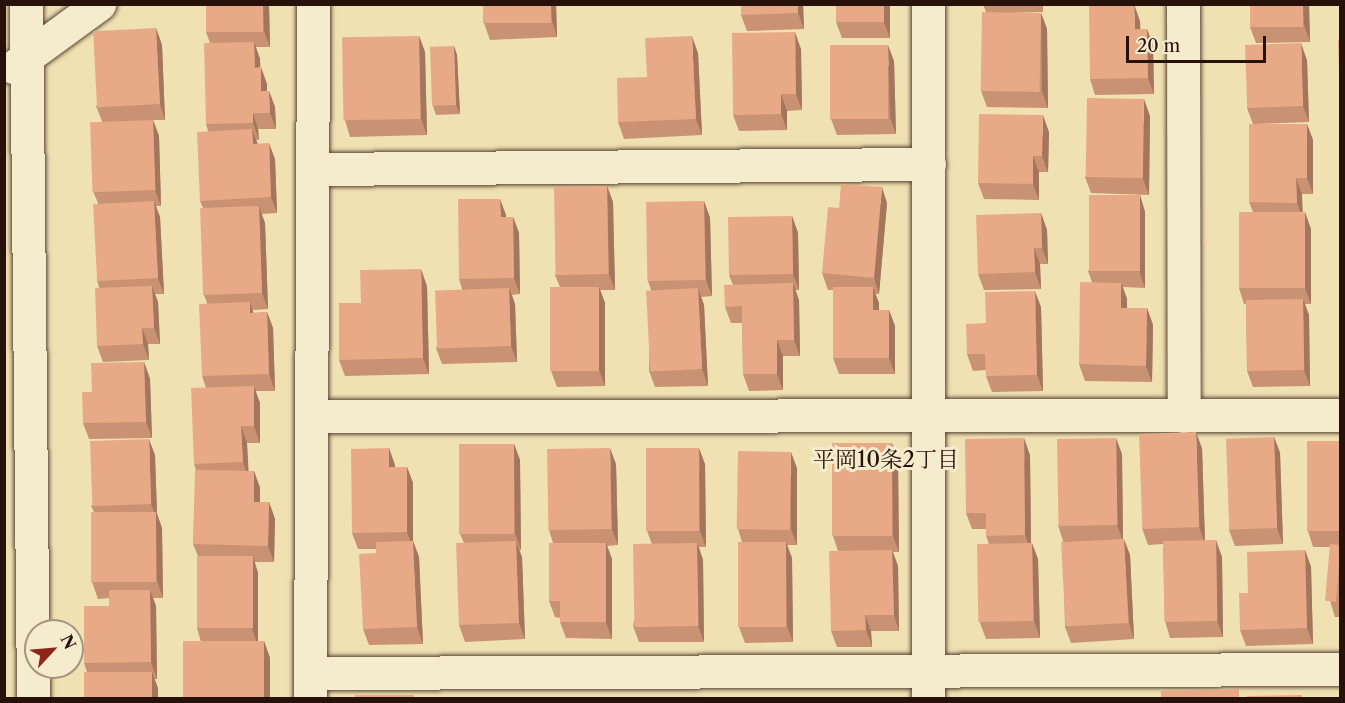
<!DOCTYPE html>
<html>
<head>
<meta charset="utf-8">
<style>
	body { margin:0 }
	#map { position:relative; width:1345px; height:703px; overflow:hidden; background:#f0e1b2; font-family:"Libre Caslon Text","Noto Serif JP",serif }
	div>[style] { position:absolute }
	.roads { filter:drop-shadow(0 0 2px #584635) drop-shadow(0 0 2px #584635) }
	.minor>* { height:33px; margin:-16.5px; padding:0 16.5px; transform-origin:16.5px; border-radius:16.5px; background:#f5eccd }
	.wall>* { inset:0; background:#c89273 }
	.shaded-wall>* { inset:0; background:#a2775e }
	.building>* { inset:0; background:#e8aa86; transform-origin:0 0 }
	span { translate:-50% -50%; white-space:nowrap; text-align:center; line-height:1.15; -webkit-text-stroke:6px #f5eccd; paint-order:stroke }
	.neighbourhood-label { font-size:22px; color:#26120b }
	.frame { position:absolute; inset:0; border:6px solid #26120b; pointer-events:none }
	.north { position:absolute; left:24px; top:619px; width:60px; height:60px; box-sizing:border-box; background:#f5eccd; border:2px solid #a2957f; border-radius:50%; rotate:64deg; font-size:16px; font-weight:700; line-height:24px; text-align:center; color:#26120b }
	.north::after { content:''; display:block; margin:auto; width:21px; height:27px; background:#8f2418; clip-path:polygon(50% 0,100% 100%,50% 72%,0 100%) }
	.scale { position:absolute; left:1126px; top:36px; width:140px; height:27px; box-sizing:border-box; border:3px solid #26120b; border-top:0; padding-left:8px; font-size:18px; line-height:21px; white-space:nowrap; color:#26120b; -webkit-text-stroke:4px #f5eccd; paint-order:stroke }
</style>
</head>
<body>
<div id="map">
	<div class="roads">
		<div class="minor">
			<div style="left:26px;top:4px;width:694px;rotate:89.42deg"></div>
			<div style="left:928px;top:4px;width:694px;rotate:90deg"></div>
			<div style="left:1183px;top:4px;width:412px;rotate:89.9deg"></div>
			<div style="left:13px;top:67px;width:107px;rotate:-36.2deg"></div>
			<div style="left:314px;top:169px;width:615px;rotate:-0.47deg"></div>
			<div style="left:312px;top:416px;width:1028px;rotate:-0.06deg"></div>
			<div style="left:310px;top:673px;width:1030px;rotate:-0.22deg"></div>
			<div style="left:310px;top:698px;width:694px;rotate:-89.75deg"></div>
		</div>
	</div>
	<div class="wall">
		<div style="clip-path:polygon(269px 4px,270px 47px,256px 47px,260px 59px,260px 67px,267px 84px,267px 91px,269px 91px,275px 107px,276px 129px,258px 129px,259px 140px,256px 140px,258px 144px,275px 159px,277px 213px,261px 214px,265px 223px,268px 309px,252px 310px,253px 313px,267px 312px,273px 328px,275px 391px,255px 391px,260px 403px,260px 443px,247px 443px,248px 471px,254px 471px,260px 488px,260px 502px,269px 502px,275px 519px,274px 562px,254px 562px,258px 573px,258px 641px,264px 641px,270px 658px,201px 642px,197px 628px,198px 556px,193px 544px,196px 470px,194px 464px,206px 388px,202px 376px,207px 303px,204px 295px,203px 208px,200px 201px,208px 131px,206px 124px,210px 43px,206px 32px)"></div>
		<div style="clip-path:polygon(483px 4px,556px 4px,557px 37px,490px 40px,484px 23px)"></div>
		<div style="clip-path:polygon(741px 4px,803px 4px,804px 29px,747px 31px,741px 15px)"></div>
		<div style="clip-path:polygon(836px 4px,890px 4px,890px 38px,842px 38px,836px 22px)"></div>
		<div style="clip-path:polygon(983px 4px,1043px 4px,1043px 12px,1007px 12px,1041px 13px,1047px 29px,1048px 108px,987px 107px,981px 91px,986px 12px)"></div>
		<div style="clip-path:polygon(1250px 4px,1309px 4px,1310px 42px,1256px 43px,1250px 27px)"></div>
		<div style="clip-path:polygon(1140px 21px,1140px 29px,1147px 29px,1153px 45px,1154px 94px,1095px 95px,1090px 79px)"></div>
		<div style="clip-path:polygon(156px 28px,162px 45px,165px 120px,153px 120px,159px 136px,161px 206px,156px 206px,160px 217px,164px 294px,155px 294px,158px 302px,160px 344px,148px 344px,149px 360px,103px 362px,97px 346px,99px 287px,97px 280px,98px 203px,93px 191px,102px 121px,96px 106px)"></div>
		<div style="clip-path:polygon(419px 36px,425px 52px,427px 135px,350px 137px,345px 120px)"></div>
		<div style="clip-path:polygon(454px 46px,457px 55px,460px 114px,436px 115px,433px 106px)"></div>
		<div style="clip-path:polygon(801px 49px,802px 110px,787px 111px,787px 130px,739px 131px,733px 115px)"></div>
		<div style="clip-path:polygon(698px 53px,702px 135px,624px 139px,618px 122px,647px 77px)"></div>
		<div style="clip-path:polygon(1307px 60px,1309px 122px,1256px 124px,1307px 124px,1313px 140px,1313px 194px,1302px 194px,1302px 212px,1311px 229px,1311px 304px,1305px 304px,1309px 315px,1310px 386px,1253px 387px,1247px 371px,1246px 304px,1244px 304px,1239px 288px,1253px 212px,1249px 202px,1253px 124px,1247px 108px)"></div>
		<div style="clip-path:polygon(894px 61px,896px 134px,837px 135px,831px 119px)"></div>
		<div style="clip-path:polygon(1150px 116px,1149px 195px,1091px 193px,1085px 177px)"></div>
		<div style="clip-path:polygon(1049px 132px,1048px 172px,1039px 172px,1039px 200px,984px 199px,978px 183px)"></div>
		<div style="clip-path:polygon(607px 186px,613px 202px,615px 290px,600px 290px,605px 303px,605px 386px,557px 387px,551px 371px,560px 287px,555px 275px)"></div>
		<div style="clip-path:polygon(1140px 195px,1145px 212px,1145px 288px,1123px 287px,1127px 299px,1127px 308px,1147px 308px,1153px 325px,1152px 382px,1085px 381px,1079px 364px,1092px 282px,1088px 271px)"></div>
		<div style="clip-path:polygon(500px 199px,506px 217px,513px 217px,519px 233px,520px 294px,512px 295px,515px 304px,517px 362px,442px 364px,436px 348px,462px 289px,459px 279px)"></div>
		<div style="clip-path:polygon(704px 201px,710px 218px,712px 296px,701px 297px,704px 305px,708px 386px,655px 387px,649px 371px,651px 290px,648px 281px)"></div>
		<div style="clip-path:polygon(887px 203px,879px 294px,875px 294px,879px 303px,879px 310px,889px 310px,895px 326px,895px 374px,839px 374px,833px 358px,833px 290px,828px 290px,822px 273px,839px 208px)"></div>
		<div style="clip-path:polygon(1041px 213px,1047px 230px,1048px 264px,1040px 264px,1041px 289px,984px 290px,978px 274px)"></div>
		<div style="clip-path:polygon(792px 216px,798px 233px,799px 290px,795px 290px,799px 300px,800px 356px,783px 356px,783px 390px,749px 391px,743px 374px,742px 323px,731px 323px,725px 307px,733px 285px,729px 275px)"></div>
		<div style="clip-path:polygon(427px 286px,429px 374px,345px 376px,339px 360px,361px 303px)"></div>
		<div style="clip-path:polygon(1041px 307px,1043px 391px,992px 392px,986px 376px,986px 370px,973px 371px,967px 354px,986px 323px)"></div>
		<div style="clip-path:polygon(144px 362px,150px 379px,152px 438px,89px 439px,83px 423px,92px 392px)"></div>
		<div style="clip-path:polygon(1274px 437px,1280px 453px,1283px 544px,1235px 546px,1229px 530px)"></div>
		<div style="clip-path:polygon(1341px 441px,1341px 617px,1335px 617px,1330px 601px,1330px 547px,1313px 547px,1308px 531px)"></div>
		<div style="clip-path:polygon(514px 444px,520px 460px,521px 550px,519px 550px,522px 557px,525px 639px,465px 642px,459px 625px,464px 543px,460px 534px)"></div>
		<div style="clip-path:polygon(389px 448px,395px 467px,407px 467px,413px 483px,413px 541px,419px 557px,423px 644px,369px 645px,363px 629px,376px 553px,376px 549px,358px 549px,352px 533px)"></div>
		<div style="clip-path:polygon(1202px 448px,1205px 540px,1222px 557px,1223px 637px,1170px 638px,1165px 621px,1163px 544px,1148px 545px,1142px 528px)"></div>
		<div style="clip-path:polygon(1122px 454px,1123px 539px,1130px 555px,1134px 639px,1071px 643px,1065px 627px,1063px 541px,1058px 525px)"></div>
		<div style="clip-path:polygon(155px 455px,157px 514px,162px 528px,163px 598px,153px 598px,156px 606px,157px 679px,154px 679px,158px 688px,87px 672px,84px 663px,109px 606px,109px 598px,98px 599px,92px 582px,94px 512px,91px 506px)"></div>
		<div style="clip-path:polygon(1030px 455px,1031px 543px,1038px 559px,1040px 638px,986px 639px,980px 623px,989px 544px,986px 536px,986px 529px,972px 529px,966px 513px)"></div>
		<div style="clip-path:polygon(898px 459px,899px 552px,893px 552px,898px 566px,899px 631px,871px 631px,872px 647px,837px 647px,831px 631px,838px 551px,833px 536px)"></div>
		<div style="clip-path:polygon(616px 464px,618px 545px,607px 546px,612px 559px,612px 639px,566px 638px,560px 622px,560px 618px,555px 617px,549px 601px,553px 543px,549px 530px)"></div>
		<div style="clip-path:polygon(705px 464px,706px 547px,699px 547px,703px 560px,704px 642px,639px 642px,633px 626px,652px 544px,647px 531px)"></div>
		<div style="clip-path:polygon(797px 468px,797px 545px,787px 545px,792px 558px,793px 642px,745px 643px,739px 627px,742px 542px,738px 529px)"></div>
		<div style="clip-path:polygon(1305px 550px,1311px 567px,1313px 644px,1246px 646px,1240px 630px,1248px 593px)"></div>
	</div>
	<div class="shaded-wall">
		<div style="clip-path:polygon(263px 4px,269px 4px,270px 47px,264px 31px)"></div>
		<div style="clip-path:polygon(551px 4px,556px 4px,557px 37px,552px 21px)"></div>
		<div style="clip-path:polygon(798px 4px,803px 4px,804px 29px,798px 13px)"></div>
		<div style="clip-path:polygon(884px 4px,890px 4px,890px 38px,884px 22px)"></div>
		<div style="clip-path:polygon(1134px 4px,1140px 21px,1141px 45px,1135px 29px)"></div>
		<div style="clip-path:polygon(1303px 4px,1309px 4px,1310px 42px,1304px 25px)"></div>
		<div style="clip-path:polygon(1041px 13px,1047px 29px,1048px 108px,1042px 91px)"></div>
		<div style="clip-path:polygon(156px 28px,162px 45px,165px 120px,160px 104px)"></div>
		<div style="clip-path:polygon(1147px 29px,1153px 45px,1154px 94px,1148px 78px)"></div>
		<div style="clip-path:polygon(795px 32px,801px 49px,802px 110px,796px 94px)"></div>
		<div style="clip-path:polygon(419px 36px,425px 52px,427px 135px,421px 119px)"></div>
		<div style="clip-path:polygon(692px 36px,698px 53px,702px 135px,696px 119px)"></div>
		<div style="clip-path:polygon(254px 42px,260px 59px,261px 84px,255px 68px)"></div>
		<div style="clip-path:polygon(1301px 43px,1307px 60px,1309px 122px,1303px 106px)"></div>
		<div style="clip-path:polygon(888px 45px,894px 61px,896px 134px,890px 118px)"></div>
		<div style="clip-path:polygon(454px 46px,457px 55px,460px 114px,456px 105px)"></div>
		<div style="clip-path:polygon(261px 67px,267px 84px,267px 107px,261px 91px)"></div>
		<div style="clip-path:polygon(269px 91px,275px 107px,276px 129px,270px 113px)"></div>
		<div style="clip-path:polygon(781px 94px,787px 111px,787px 130px,781px 114px)"></div>
		<div style="clip-path:polygon(1144px 99px,1150px 116px,1149px 195px,1143px 179px)"></div>
		<div style="clip-path:polygon(253px 113px,258px 129px,259px 140px,253px 123px)"></div>
		<div style="clip-path:polygon(1043px 115px,1049px 132px,1048px 172px,1042px 156px)"></div>
		<div style="clip-path:polygon(153px 120px,159px 136px,161px 206px,155px 190px)"></div>
		<div style="clip-path:polygon(1307px 124px,1313px 140px,1313px 194px,1307px 178px)"></div>
		<div style="clip-path:polygon(252px 129px,258px 145px,253px 144px)"></div>
		<div style="clip-path:polygon(269px 143px,275px 159px,277px 213px,271px 197px)"></div>
		<div style="clip-path:polygon(1033px 156px,1039px 172px,1039px 200px,1033px 184px)"></div>
		<div style="clip-path:polygon(1296px 178px,1302px 194px,1303px 219px,1297px 203px)"></div>
		<div style="clip-path:polygon(607px 186px,613px 202px,615px 290px,609px 274px)"></div>
		<div style="clip-path:polygon(882px 187px,887px 203px,879px 294px,874px 278px)"></div>
		<div style="clip-path:polygon(1140px 195px,1145px 212px,1145px 288px,1139px 271px)"></div>
		<div style="clip-path:polygon(500px 199px,506px 215px,506px 233px,501px 217px)"></div>
		<div style="clip-path:polygon(154px 201px,160px 217px,164px 294px,158px 278px)"></div>
		<div style="clip-path:polygon(704px 201px,710px 218px,712px 296px,706px 280px)"></div>
		<div style="clip-path:polygon(259px 206px,265px 223px,268px 309px,262px 293px)"></div>
		<div style="clip-path:polygon(1305px 212px,1311px 229px,1311px 304px,1305px 288px)"></div>
		<div style="clip-path:polygon(1041px 213px,1047px 230px,1048px 264px,1042px 248px)"></div>
		<div style="clip-path:polygon(792px 216px,798px 233px,799px 290px,793px 274px)"></div>
		<div style="clip-path:polygon(513px 217px,519px 233px,520px 294px,514px 278px)"></div>
		<div style="clip-path:polygon(1034px 248px,1040px 264px,1041px 289px,1035px 272px)"></div>
		<div style="clip-path:polygon(421px 269px,427px 286px,429px 374px,423px 358px)"></div>
		<div style="clip-path:polygon(793px 283px,799px 300px,800px 356px,794px 340px)"></div>
		<div style="clip-path:polygon(1121px 283px,1127px 299px,1127px 324px,1121px 308px)"></div>
		<div style="clip-path:polygon(152px 286px,158px 302px,160px 344px,154px 328px)"></div>
		<div style="clip-path:polygon(599px 287px,605px 303px,605px 386px,599px 370px)"></div>
		<div style="clip-path:polygon(873px 287px,879px 303px,879px 326px,873px 310px)"></div>
		<div style="clip-path:polygon(509px 288px,515px 304px,517px 362px,511px 346px)"></div>
		<div style="clip-path:polygon(698px 288px,704px 305px,708px 386px,702px 369px)"></div>
		<div style="clip-path:polygon(1035px 291px,1041px 307px,1043px 391px,1037px 375px)"></div>
		<div style="clip-path:polygon(1303px 299px,1309px 315px,1310px 386px,1304px 370px)"></div>
		<div style="clip-path:polygon(250px 302px,255px 318px,250px 313px)"></div>
		<div style="clip-path:polygon(1147px 308px,1153px 325px,1152px 382px,1146px 366px)"></div>
		<div style="clip-path:polygon(889px 310px,895px 326px,895px 374px,889px 358px)"></div>
		<div style="clip-path:polygon(267px 312px,273px 328px,275px 391px,269px 374px)"></div>
		<div style="clip-path:polygon(142px 328px,148px 344px,149px 360px,143px 344px)"></div>
		<div style="clip-path:polygon(777px 340px,783px 356px,783px 390px,777px 374px)"></div>
		<div style="clip-path:polygon(144px 362px,150px 379px,152px 438px,146px 422px)"></div>
		<div style="clip-path:polygon(254px 386px,260px 403px,260px 443px,254px 426px)"></div>
		<div style="clip-path:polygon(241px 426px,247px 443px,249px 479px,243px 462px)"></div>
		<div style="clip-path:polygon(1196px 432px,1202px 448px,1205px 543px,1199px 527px)"></div>
		<div style="clip-path:polygon(1274px 437px,1280px 453px,1283px 544px,1277px 528px)"></div>
		<div style="clip-path:polygon(1024px 438px,1030px 455px,1031px 551px,1025px 535px)"></div>
		<div style="clip-path:polygon(1116px 438px,1122px 454px,1123px 541px,1117px 525px)"></div>
		<div style="clip-path:polygon(149px 439px,155px 455px,157px 514px,162px 528px,163px 598px,157px 581px,156px 517px,151px 504px)"></div>
		<div style="clip-path:polygon(892px 443px,898px 459px,899px 552px,893px 536px)"></div>
		<div style="clip-path:polygon(514px 444px,520px 460px,521px 550px,515px 533px)"></div>
		<div style="clip-path:polygon(389px 448px,395px 465px,395px 483px,389px 467px)"></div>
		<div style="clip-path:polygon(610px 448px,616px 464px,618px 545px,612px 529px)"></div>
		<div style="clip-path:polygon(699px 448px,705px 464px,706px 547px,700px 531px)"></div>
		<div style="clip-path:polygon(791px 452px,797px 468px,797px 545px,791px 529px)"></div>
		<div style="clip-path:polygon(407px 467px,413px 483px,413px 541px,419px 557px,423px 644px,417px 627px,413px 549px,407px 532px)"></div>
		<div style="clip-path:polygon(254px 471px,260px 488px,260px 519px,254px 502px)"></div>
		<div style="clip-path:polygon(269px 502px,275px 519px,274px 562px,268px 546px)"></div>
		<div style="clip-path:polygon(1124px 539px,1130px 555px,1134px 639px,1129px 623px)"></div>
		<div style="clip-path:polygon(1216px 540px,1222px 557px,1223px 637px,1217px 621px)"></div>
		<div style="clip-path:polygon(516px 541px,522px 557px,525px 639px,519px 623px)"></div>
		<div style="clip-path:polygon(786px 542px,792px 558px,793px 642px,787px 626px)"></div>
		<div style="clip-path:polygon(606px 543px,612px 559px,612px 639px,606px 622px)"></div>
		<div style="clip-path:polygon(697px 543px,703px 560px,704px 642px,698px 626px)"></div>
		<div style="clip-path:polygon(1032px 543px,1038px 559px,1040px 638px,1034px 621px)"></div>
		<div style="clip-path:polygon(892px 550px,898px 566px,899px 631px,894px 615px)"></div>
		<div style="clip-path:polygon(1305px 550px,1311px 567px,1313px 644px,1307px 628px)"></div>
		<div style="clip-path:polygon(253px 556px,258px 573px,258px 645px,252px 629px)"></div>
		<div style="clip-path:polygon(150px 590px,156px 606px,157px 679px,151px 662px)"></div>
		<div style="clip-path:polygon(865px 615px,871px 631px,872px 647px,866px 630px)"></div>
		<div style="clip-path:polygon(264px 641px,270px 658px,270px 699px,264px 699px)"></div>
		<div style="clip-path:polygon(152px 672px,158px 688px,158px 699px,152px 699px)"></div>
	</div>
	<div class="building">
		<div style="left:206px;top:4px;width:57px;height:28px"></div>
		<div style="left:483px;top:4px;width:68px;height:19px"></div>
		<div style="clip-path:polygon(741px 4px,798px 4px,798px 13px,741px 15px)"></div>
		<div style="left:836px;top:4px;width:48px;height:18px"></div>
		<div style="clip-path:polygon(1134px 4px,1135px 29px,1147px 29px,1148px 78px,1090px 79px,1089px 5px)"></div>
		<div style="left:1250px;top:4px;width:53px;height:23px"></div>
		<div style="left:982px;top:12px;width:59px;height:79px;rotate:1deg"></div>
		<div style="left:156px;top:28px;width:76px;height:63px;rotate:87deg"></div>
		<div style="clip-path:polygon(795px 32px,796px 94px,781px 94px,781px 114px,733px 115px,732px 33px)"></div>
		<div style="left:419px;top:36px;width:83px;height:77px;rotate:89deg"></div>
		<div style="clip-path:polygon(692px 36px,696px 119px,618px 122px,617px 78px,647px 77px,645px 38px)"></div>
		<div style="clip-path:polygon(1338px 40px,1341px 40px,1340px 103px)"></div>
		<div style="clip-path:polygon(254px 42px,255px 68px,261px 67px,261px 91px,269px 91px,270px 113px,253px 113px,253px 123px,206px 124px,204px 43px)"></div>
		<div style="left:1301px;top:43px;width:63px;height:56px;rotate:88deg"></div>
		<div style="left:830px;top:45px;width:58px;height:74px"></div>
		<div style="left:454px;top:46px;width:59px;height:24px;rotate:88deg"></div>
		<div style="left:1087px;top:98px;width:57px;height:79px;rotate:1deg"></div>
		<div style="clip-path:polygon(979px 114px,1043px 115px,1042px 156px,1033px 156px,1033px 184px,978px 183px)"></div>
		<div style="left:153px;top:120px;width:70px;height:63px;rotate:88deg"></div>
		<div style="clip-path:polygon(1249px 124px,1307px 124px,1307px 178px,1296px 178px,1297px 203px,1249px 202px)"></div>
		<div style="clip-path:polygon(252px 129px,253px 144px,269px 143px,271px 197px,200px 201px,197px 132px)"></div>
		<div style="clip-path:polygon(841px 184px,882px 187px,874px 278px,822px 273px,828px 207px,839px 208px)"></div>
		<div style="left:607px;top:186px;width:88px;height:53px;rotate:89deg"></div>
		<div style="left:1089px;top:195px;width:51px;height:76px"></div>
		<div style="clip-path:polygon(458px 199px,500px 199px,501px 217px,513px 217px,514px 278px,459px 279px)"></div>
		<div style="left:154px;top:201px;width:77px;height:61px;rotate:87deg"></div>
		<div style="left:704px;top:201px;width:79px;height:58px;rotate:89deg"></div>
		<div style="left:259px;top:206px;width:87px;height:59px;rotate:88deg"></div>
		<div style="left:1239px;top:212px;width:66px;height:76px"></div>
		<div style="clip-path:polygon(1041px 213px,1042px 248px,1034px 248px,1035px 272px,978px 274px,976px 215px)"></div>
		<div style="left:792px;top:216px;width:58px;height:64px;rotate:89deg"></div>
		<div style="clip-path:polygon(421px 269px,423px 358px,339px 360px,339px 303px,361px 303px,360px 270px)"></div>
		<div style="clip-path:polygon(1080px 282px,1121px 283px,1121px 308px,1147px 308px,1146px 366px,1079px 364px)"></div>
		<div style="clip-path:polygon(793px 283px,794px 340px,777px 340px,777px 374px,743px 374px,742px 306px,725px 307px,724px 285px)"></div>
		<div style="clip-path:polygon(152px 286px,154px 328px,142px 328px,143px 344px,97px 346px,95px 288px)"></div>
		<div style="left:550px;top:287px;width:49px;height:84px"></div>
		<div style="clip-path:polygon(833px 287px,873px 287px,873px 310px,889px 310px,889px 358px,833px 358px)"></div>
		<div style="left:509px;top:288px;width:58px;height:74px;rotate:88deg"></div>
		<div style="left:698px;top:288px;width:81px;height:52px;rotate:87deg"></div>
		<div style="clip-path:polygon(1035px 291px,1037px 375px,986px 376px,985px 354px,967px 354px,966px 324px,986px 323px,985px 292px)"></div>
		<div style="left:1303px;top:299px;width:71px;height:57px;rotate:89deg"></div>
		<div style="clip-path:polygon(250px 302px,250px 313px,267px 312px,269px 374px,202px 376px,199px 304px)"></div>
		<div style="clip-path:polygon(144px 362px,146px 422px,83px 423px,82px 392px,92px 392px,91px 363px)"></div>
		<div style="clip-path:polygon(254px 386px,254px 426px,241px 426px,243px 462px,194px 464px,191px 388px)"></div>
		<div style="left:1196px;top:432px;width:95px;height:57px;rotate:88deg"></div>
		<div style="left:1274px;top:437px;width:91px;height:48px;rotate:88deg"></div>
		<div style="clip-path:polygon(1024px 438px,1025px 535px,986px 536px,986px 513px,966px 513px,965px 439px)"></div>
		<div style="left:1116px;top:438px;width:87px;height:59px;rotate:89deg"></div>
		<div style="left:149px;top:439px;width:65px;height:59px;rotate:88deg"></div>
		<div style="left:1307px;top:441px;width:34px;height:90px"></div>
		<div style="left:832px;top:443px;width:60px;height:93px"></div>
		<div style="left:459px;top:444px;width:55px;height:90px"></div>
		<div style="clip-path:polygon(389px 448px,389px 467px,407px 467px,407px 532px,352px 533px,351px 449px)"></div>
		<div style="left:610px;top:448px;width:81px;height:63px;rotate:89deg"></div>
		<div style="left:646px;top:448px;width:53px;height:83px"></div>
		<div style="left:738px;top:451px;width:53px;height:78px;rotate:1deg"></div>
		<div style="clip-path:polygon(195px 470px,254px 471px,254px 502px,269px 502px,268px 546px,193px 544px)"></div>
		<div style="left:91px;top:512px;width:65px;height:70px"></div>
		<div style="left:1124px;top:539px;width:84px;height:63px;rotate:87deg"></div>
		<div style="left:1216px;top:540px;width:81px;height:53px;rotate:89deg"></div>
		<div style="clip-path:polygon(413px 541px,417px 627px,363px 629px,359px 554px,376px 553px,376px 542px)"></div>
		<div style="left:516px;top:541px;width:82px;height:60px;rotate:88deg"></div>
		<div style="left:738px;top:542px;width:48px;height:85px"></div>
		<div style="clip-path:polygon(549px 543px,606px 543px,606px 622px,560px 622px,560px 601px,549px 601px)"></div>
		<div style="left:697px;top:543px;width:83px;height:64px;rotate:89deg"></div>
		<div style="left:1032px;top:543px;width:78px;height:55px;rotate:89deg"></div>
		<div style="left:1330px;top:544px;width:11px;height:57px;rotate:5deg"></div>
		<div style="clip-path:polygon(892px 550px,894px 615px,865px 615px,866px 630px,831px 631px,829px 551px)"></div>
		<div style="clip-path:polygon(1305px 550px,1307px 628px,1240px 630px,1239px 593px,1248px 593px,1247px 552px)"></div>
		<div style="left:197px;top:556px;width:56px;height:72px"></div>
		<div style="clip-path:polygon(109px 590px,150px 590px,151px 662px,84px 663px,84px 606px,109px 606px)"></div>
		<div style="left:264px;top:641px;width:58px;height:81px;rotate:90deg"></div>
		<div style="left:84px;top:672px;width:68px;height:27px"></div>
		<div style="clip-path:polygon(1239px 689px,1239px 699px,1161px 699px,1161px 691px)"></div>
		<div style="left:355px;top:695px;width:59px;height:4px"></div>
		<div style="clip-path:polygon(1302px 695px,1302px 699px,1247px 699px,1247px 696px)"></div>
	</div>
	<div class="neighbourhood-label">
		<span style="left:886px;top:460px">平岡10条2丁目</span>
	</div>
	<div class="frame"></div>
	<div class="north">N</div>
	<div class="scale">20 m</div>
</div>
</body>
</html>
